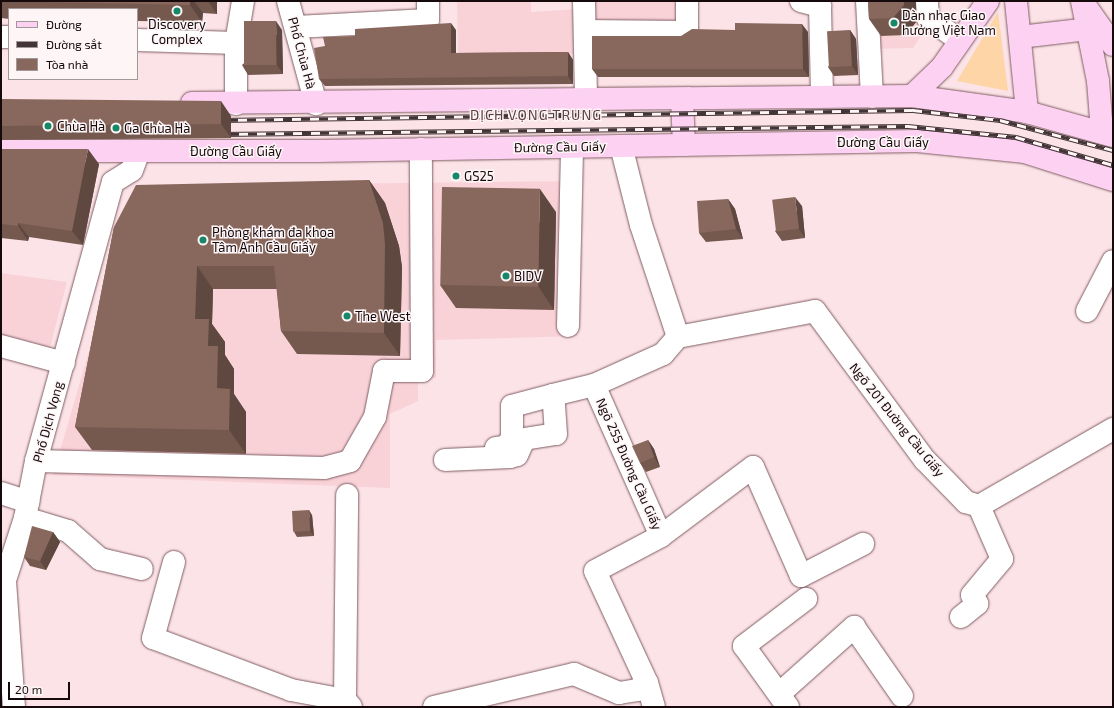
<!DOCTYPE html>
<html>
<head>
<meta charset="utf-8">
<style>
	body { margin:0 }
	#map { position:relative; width:1114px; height:708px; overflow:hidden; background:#fce3e7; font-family:"Exo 2",sans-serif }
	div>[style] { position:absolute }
	.built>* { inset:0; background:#f9d2d8; transform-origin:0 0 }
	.green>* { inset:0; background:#fdd5a6 }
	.roads { filter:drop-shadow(0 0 1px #7f5d62) drop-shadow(0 0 1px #7f5d62) }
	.minor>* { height:22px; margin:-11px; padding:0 11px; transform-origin:11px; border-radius:11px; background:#fff }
	.major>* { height:22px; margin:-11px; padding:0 11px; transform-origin:11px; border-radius:11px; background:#fcd1f2 }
	.rail>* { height:4.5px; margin-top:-2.25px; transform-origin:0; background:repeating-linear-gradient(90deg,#fdf5f6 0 9px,#433537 0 18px); box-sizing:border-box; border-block:1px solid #433537 }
	.wall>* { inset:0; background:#75594f }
	.shaded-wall>* { inset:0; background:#5f4840 }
	.building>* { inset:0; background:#88675c; transform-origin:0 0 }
	.dots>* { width:11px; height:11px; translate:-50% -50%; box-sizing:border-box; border:2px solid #fdf5f6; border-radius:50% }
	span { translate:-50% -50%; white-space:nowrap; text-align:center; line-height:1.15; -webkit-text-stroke:3px #fdf5f6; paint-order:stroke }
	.poi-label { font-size:13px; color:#15090b }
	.left { translate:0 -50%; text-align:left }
	.street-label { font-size:13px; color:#15090b }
	.neighbourhood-label { font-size:14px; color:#5e3f44; letter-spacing:1px }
	.frame { position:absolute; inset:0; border:2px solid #15090b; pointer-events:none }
	.legend { position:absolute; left:8px; top:8px; width:130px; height:72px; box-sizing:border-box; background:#fdf5f6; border:1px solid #a09798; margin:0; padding:5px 7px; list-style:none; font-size:12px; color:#15090b }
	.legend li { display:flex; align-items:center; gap:8px; height:20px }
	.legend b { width:20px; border:1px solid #a09798 }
	.scale { position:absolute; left:8px; top:682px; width:62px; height:18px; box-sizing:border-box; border:2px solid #15090b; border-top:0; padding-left:5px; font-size:12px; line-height:14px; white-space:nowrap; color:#15090b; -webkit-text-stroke:3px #fdf5f6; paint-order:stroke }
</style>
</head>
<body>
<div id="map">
	<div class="built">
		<div style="clip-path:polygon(457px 1px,531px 1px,531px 12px,578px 9px,581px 54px,458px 56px)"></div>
		<div style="left:586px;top:1px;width:99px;height:29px"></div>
		<div style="clip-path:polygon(862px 1px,929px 1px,937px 12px,913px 48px,865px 49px)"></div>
		<div style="clip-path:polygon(579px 181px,577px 336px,436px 340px,436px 378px,418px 377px,418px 401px,390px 414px,390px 488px,53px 475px,137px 186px)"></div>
		<div style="clip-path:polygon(1px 273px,67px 282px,46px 363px,1px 353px)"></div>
	</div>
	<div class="green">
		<div style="clip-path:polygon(998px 12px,1008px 91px,957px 81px)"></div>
	</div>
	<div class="roads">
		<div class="minor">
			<div style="left:288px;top:1px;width:107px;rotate:74.8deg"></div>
			<div style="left:584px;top:1px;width:99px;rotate:88.8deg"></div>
			<div style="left:801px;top:1px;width:20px;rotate:15deg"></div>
			<div style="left:820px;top:6px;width:90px;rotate:88.7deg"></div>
			<div style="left:867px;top:1px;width:96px;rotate:87deg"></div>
			<div style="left:927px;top:1px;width:17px;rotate:87deg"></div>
			<div style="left:928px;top:18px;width:39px;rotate:35deg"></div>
			<div style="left:296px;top:27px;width:132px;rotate:-3deg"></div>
			<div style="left:428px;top:20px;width:19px;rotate:-90deg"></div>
			<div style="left:585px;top:31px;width:102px;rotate:0.6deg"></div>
			<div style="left:687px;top:32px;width:31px;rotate:-90deg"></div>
			<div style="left:1px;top:37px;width:8px"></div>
			<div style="left:137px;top:40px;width:99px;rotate:1.7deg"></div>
			<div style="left:236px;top:104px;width:61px;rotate:-90deg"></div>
			<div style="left:236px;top:43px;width:43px;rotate:-80.5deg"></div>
			<div style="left:621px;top:146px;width:81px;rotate:75.8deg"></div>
			<div style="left:641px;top:225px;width:118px;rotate:71.7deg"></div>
			<div style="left:1087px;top:311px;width:56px;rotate:-62.5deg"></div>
			<div style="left:568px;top:326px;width:179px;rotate:-88.7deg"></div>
			<div style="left:678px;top:337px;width:139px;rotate:-10.7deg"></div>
			<div style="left:815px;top:311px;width:185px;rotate:53.6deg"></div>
			<div style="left:925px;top:460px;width:59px;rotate:45.7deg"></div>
			<div style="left:966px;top:502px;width:14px;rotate:17deg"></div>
			<div style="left:979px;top:506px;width:155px;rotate:-29.9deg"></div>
			<div style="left:1px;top:346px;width:65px;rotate:15.1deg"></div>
			<div style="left:594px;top:385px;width:165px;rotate:66.1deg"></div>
			<div style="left:496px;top:448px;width:9px;rotate:-6deg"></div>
			<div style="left:505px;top:447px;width:11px;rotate:-49deg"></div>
			<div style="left:512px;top:439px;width:33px;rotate:-90deg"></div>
			<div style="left:512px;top:406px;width:42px;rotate:-15deg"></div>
			<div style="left:445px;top:460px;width:65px;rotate:-2.6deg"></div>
			<div style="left:510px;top:457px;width:7px;rotate:-16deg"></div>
			<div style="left:517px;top:455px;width:17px;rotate:-66deg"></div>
			<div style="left:524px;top:439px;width:32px;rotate:-9deg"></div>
			<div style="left:556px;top:434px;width:39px;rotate:-94deg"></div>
			<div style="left:553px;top:395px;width:42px;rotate:-13.7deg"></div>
			<div style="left:594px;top:385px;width:76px;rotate:-24.2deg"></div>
			<div style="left:663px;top:354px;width:23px;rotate:-49deg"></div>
			<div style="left:36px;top:461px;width:288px;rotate:1.4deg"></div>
			<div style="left:324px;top:468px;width:27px;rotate:-15deg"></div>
			<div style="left:350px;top:461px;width:51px;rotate:-60.4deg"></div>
			<div style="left:375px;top:417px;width:47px;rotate:-78.9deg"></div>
			<div style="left:384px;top:371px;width:38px"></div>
			<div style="left:422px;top:371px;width:222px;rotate:-90.3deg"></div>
			<div style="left:1px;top:493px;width:29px;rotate:18deg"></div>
			<div style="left:25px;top:518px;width:45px;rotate:16.8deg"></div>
			<div style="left:68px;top:531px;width:43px;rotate:41.2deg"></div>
			<div style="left:100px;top:559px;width:43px;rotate:13.4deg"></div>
			<div style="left:174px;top:562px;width:79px;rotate:105.4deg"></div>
			<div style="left:153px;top:638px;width:147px;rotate:20.6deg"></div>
			<div style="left:291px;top:690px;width:55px;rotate:10.5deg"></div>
			<div style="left:345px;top:700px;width:9px;rotate:49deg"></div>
			<div style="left:961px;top:617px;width:21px;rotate:-39deg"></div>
			<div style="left:977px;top:604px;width:10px;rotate:-119deg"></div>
			<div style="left:972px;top:595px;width:47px;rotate:-50.2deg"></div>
			<div style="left:1002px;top:559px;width:58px;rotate:-113.5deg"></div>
			<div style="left:779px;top:694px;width:101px;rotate:-41.8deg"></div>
			<div style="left:854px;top:627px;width:84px;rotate:55.2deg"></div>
			<div style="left:345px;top:700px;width:205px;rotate:-89.4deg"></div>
			<div style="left:14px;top:707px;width:127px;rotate:-94.1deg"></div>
			<div style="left:5px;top:580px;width:65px;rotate:-72.1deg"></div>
			<div style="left:25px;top:518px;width:58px;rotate:-79.1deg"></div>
			<div style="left:36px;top:461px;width:289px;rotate:-74.6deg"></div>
			<div style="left:113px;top:182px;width:22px;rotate:-32deg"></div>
			<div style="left:132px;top:170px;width:20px;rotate:-70deg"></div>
			<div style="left:434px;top:707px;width:144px;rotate:-13.3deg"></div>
			<div style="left:574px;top:674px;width:49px;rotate:22.9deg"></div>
			<div style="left:619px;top:693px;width:18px;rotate:-9deg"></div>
			<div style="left:637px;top:690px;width:12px;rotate:-35deg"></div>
			<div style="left:654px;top:707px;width:25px;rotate:-106deg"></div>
			<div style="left:647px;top:683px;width:123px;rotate:-114.9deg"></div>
			<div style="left:595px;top:571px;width:75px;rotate:-27.9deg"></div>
			<div style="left:661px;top:536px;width:115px;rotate:-36.9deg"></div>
			<div style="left:753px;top:467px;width:119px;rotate:66.2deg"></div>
			<div style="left:801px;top:576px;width:70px;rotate:-27.3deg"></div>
			<div style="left:788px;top:707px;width:75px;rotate:-125.8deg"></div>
			<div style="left:744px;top:646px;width:78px;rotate:-37.2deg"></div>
		</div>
		<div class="major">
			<div style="left:1016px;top:1px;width:112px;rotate:84.3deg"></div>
			<div style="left:1082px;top:1px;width:82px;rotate:78.7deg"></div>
			<div style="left:1098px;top:81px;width:51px;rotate:85.5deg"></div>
			<div style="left:1087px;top:8px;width:45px;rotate:54.9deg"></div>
			<div style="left:1020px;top:37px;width:68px;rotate:-6.7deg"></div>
			<div style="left:912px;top:96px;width:42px;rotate:-44deg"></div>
			<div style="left:942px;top:67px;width:80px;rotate:-55.1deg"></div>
			<div style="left:682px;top:99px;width:46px;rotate:87.5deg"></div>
			<div style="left:192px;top:103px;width:720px;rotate:-0.56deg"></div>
			<div style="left:912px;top:96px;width:116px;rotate:7.9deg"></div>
			<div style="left:1027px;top:112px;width:89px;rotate:15.6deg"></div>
			<div style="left:1px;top:151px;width:317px"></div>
			<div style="left:318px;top:151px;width:599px;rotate:-0.96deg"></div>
			<div style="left:917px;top:141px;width:109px;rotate:5.8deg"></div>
			<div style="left:1025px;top:152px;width:92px;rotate:17.7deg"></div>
		</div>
	</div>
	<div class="rail">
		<div style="left:220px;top:120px;width:693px;rotate:-0.83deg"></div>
		<div style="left:913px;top:110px;width:88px;rotate:6.6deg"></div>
		<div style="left:1000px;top:120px;width:117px;rotate:14.9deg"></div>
		<div style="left:221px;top:134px;width:687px;rotate:-0.67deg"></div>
		<div style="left:908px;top:126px;width:109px;rotate:5.8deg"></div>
		<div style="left:1016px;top:137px;width:101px;rotate:16.1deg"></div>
	</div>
	<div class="wall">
		<div style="clip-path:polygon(1px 1px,217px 1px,217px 14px,203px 13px,202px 22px,137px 21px,137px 9px,9px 9px,9px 19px,1px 18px)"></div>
		<div style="clip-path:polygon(868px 1px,916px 22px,906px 35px,881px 36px,869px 19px)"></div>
		<div style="clip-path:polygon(282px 30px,283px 74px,248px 75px,242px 65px)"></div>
		<div style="clip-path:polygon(456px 30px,456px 53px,568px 52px,573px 60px,573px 84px,325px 86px,319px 79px,325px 46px)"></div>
		<div style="clip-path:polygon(850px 30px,856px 39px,858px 75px,834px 76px,828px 67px)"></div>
		<div style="clip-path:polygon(808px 32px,809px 77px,598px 77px,592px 69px,681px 36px)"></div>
		<div style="clip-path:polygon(1px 99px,231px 116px,231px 138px,1px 140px)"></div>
		<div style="clip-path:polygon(1px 149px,99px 164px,83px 245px,29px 237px,28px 241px,1px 238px)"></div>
		<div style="clip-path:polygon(369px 180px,385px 203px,399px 246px,402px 267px,400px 356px,297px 354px,281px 331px,277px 289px,213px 289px,212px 324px,225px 342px,225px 355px,234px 369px,234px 394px,246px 412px,246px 454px,92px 450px,75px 427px,114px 227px)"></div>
		<div style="clip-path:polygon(728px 199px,735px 209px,743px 239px,706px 242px,699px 233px)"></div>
		<div style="clip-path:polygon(802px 206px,805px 238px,782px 241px,775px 231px)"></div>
		<div style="clip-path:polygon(556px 212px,554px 310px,456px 308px,440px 285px)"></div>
		<div style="clip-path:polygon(648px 440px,654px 449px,660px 467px,646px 472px,640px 463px)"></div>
		<div style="clip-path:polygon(312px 515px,314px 536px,297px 537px,294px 532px)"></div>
		<div style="clip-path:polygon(53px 532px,60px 542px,46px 570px,30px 566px,24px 557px)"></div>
	</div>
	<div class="shaded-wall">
		<div style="clip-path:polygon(190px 1px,194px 1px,203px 13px,202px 22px,190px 5px)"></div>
		<div style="clip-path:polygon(208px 1px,217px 1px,217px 14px)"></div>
		<div style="clip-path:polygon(904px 1px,916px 1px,916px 22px,906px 35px,893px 18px)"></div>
		<div style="clip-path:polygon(276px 21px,282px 30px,283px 74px,277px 65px)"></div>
		<div style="clip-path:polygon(451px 23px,456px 30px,456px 60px,451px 53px)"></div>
		<div style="clip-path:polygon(802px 24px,808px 32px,809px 77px,803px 69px)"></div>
		<div style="clip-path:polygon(850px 30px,856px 39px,858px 75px,852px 66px)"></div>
		<div style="clip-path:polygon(568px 52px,573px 60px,573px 84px,568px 76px)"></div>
		<div style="clip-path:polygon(221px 101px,231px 116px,231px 138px,221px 124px)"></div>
		<div style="clip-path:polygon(88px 149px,99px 164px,83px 245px,72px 231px)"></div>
		<div style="clip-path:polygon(369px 180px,385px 203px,399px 246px,402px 267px,400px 356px,384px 333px)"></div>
		<div style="clip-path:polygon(540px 189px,556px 212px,554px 310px,538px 286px)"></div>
		<div style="clip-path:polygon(795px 197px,802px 206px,805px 238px,799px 229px)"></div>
		<div style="clip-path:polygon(728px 199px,735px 209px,743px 239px,736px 229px)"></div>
		<div style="clip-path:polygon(18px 223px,29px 237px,28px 241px,18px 226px)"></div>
		<div style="clip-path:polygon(197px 266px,213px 289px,212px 324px,225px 342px,225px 355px,234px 369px,234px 394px,246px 412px,246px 454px,229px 430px,217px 388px,208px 346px,195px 319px)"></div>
		<div style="clip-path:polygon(648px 440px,654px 449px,660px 467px,654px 457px)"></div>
		<div style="clip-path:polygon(309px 510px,312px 515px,314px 536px,310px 531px)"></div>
		<div style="clip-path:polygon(53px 532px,60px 542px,46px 570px,40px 561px)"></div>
	</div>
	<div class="building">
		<div style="clip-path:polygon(1px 1px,190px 1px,190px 5px)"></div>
		<div style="clip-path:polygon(868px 1px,904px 1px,904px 5px,893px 18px,869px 19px)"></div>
		<div style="left:244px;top:21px;width:32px;height:44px"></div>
		<div style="clip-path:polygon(451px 23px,451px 53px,568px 52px,568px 76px,319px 79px,314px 48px,325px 46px,323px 37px,355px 36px,355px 29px)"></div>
		<div style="clip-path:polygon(735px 23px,802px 24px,803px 69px,592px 69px,592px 36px,681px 36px,692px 29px,735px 30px)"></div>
		<div style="left:850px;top:30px;width:36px;height:23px;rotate:87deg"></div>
		<div style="clip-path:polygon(1px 99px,221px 101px,221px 124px,1px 126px)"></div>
		<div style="clip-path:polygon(1px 149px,88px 149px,72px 231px,18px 223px,18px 226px,1px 224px)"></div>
		<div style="clip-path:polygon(369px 180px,383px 223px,385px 244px,384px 333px,281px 331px,274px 266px,197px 266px,195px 319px,209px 319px,208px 346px,218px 346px,217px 388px,230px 389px,229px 430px,75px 427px,114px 227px,136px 185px)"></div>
		<div style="left:442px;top:187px;width:98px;height:98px;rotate:1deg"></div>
		<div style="left:795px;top:197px;width:32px;height:23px;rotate:83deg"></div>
		<div style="clip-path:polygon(728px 199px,736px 229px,699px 233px,697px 201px)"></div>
		<div style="clip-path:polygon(648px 440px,654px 457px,640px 463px,632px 446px)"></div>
		<div style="left:309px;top:510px;width:21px;height:17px;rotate:87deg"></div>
		<div style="clip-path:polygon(32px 526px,53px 532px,40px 561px,24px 557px)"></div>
	</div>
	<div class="dots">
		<div style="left:177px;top:11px;background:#168767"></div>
		<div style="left:894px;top:23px;background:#168767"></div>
		<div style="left:48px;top:126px;background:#168767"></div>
		<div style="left:116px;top:128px;background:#168767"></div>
		<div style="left:456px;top:176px;background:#168767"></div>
		<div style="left:203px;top:240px;background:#168767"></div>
		<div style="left:506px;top:276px;background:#168767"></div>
		<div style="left:347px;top:316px;background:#168767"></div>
	</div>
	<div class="poi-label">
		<span class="left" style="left:902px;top:23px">Dàn nhạc Giao<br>hưởng Việt Nam</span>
		<span style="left:177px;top:32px">Discovery<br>Complex</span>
		<span class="left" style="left:57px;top:126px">Chùa Hà</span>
		<span class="left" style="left:124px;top:128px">Ga Chùa Hà</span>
		<span class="left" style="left:464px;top:176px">GS25</span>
		<span class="left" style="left:212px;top:240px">Phòng khám đa khoa<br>Tâm Anh Cầu Giấy</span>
		<span class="left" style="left:514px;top:276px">BIDV</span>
		<span class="left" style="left:355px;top:316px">The West</span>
	</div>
	<div class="street-label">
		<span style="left:302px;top:53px;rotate:75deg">Phố Chùa Hà</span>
		<span style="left:883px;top:142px">Đường Cầu Giấy</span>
		<span style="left:560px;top:147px;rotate:-1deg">Đường Cầu Giấy</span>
		<span style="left:236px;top:151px">Đường Cầu Giấy</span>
		<span style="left:897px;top:420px;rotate:51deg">Ngõ 201 Đường Cầu Giấy</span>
		<span style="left:48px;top:422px;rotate:-75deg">Phố Dịch Vọng</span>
		<span style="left:629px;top:464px;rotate:66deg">Ngõ 255 Đường Cầu Giấy</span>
	</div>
	<div class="neighbourhood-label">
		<span style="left:536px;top:115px">DỊCH VỌNG TRUNG</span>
	</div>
	<div class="frame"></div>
	<ul class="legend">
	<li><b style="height:5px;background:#fcd1f2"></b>Đường</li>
	<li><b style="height:5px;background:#433537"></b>Đường sắt</li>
	<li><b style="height:11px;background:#88675c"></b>Tòa nhà</li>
	</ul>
	<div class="scale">20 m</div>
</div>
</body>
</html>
